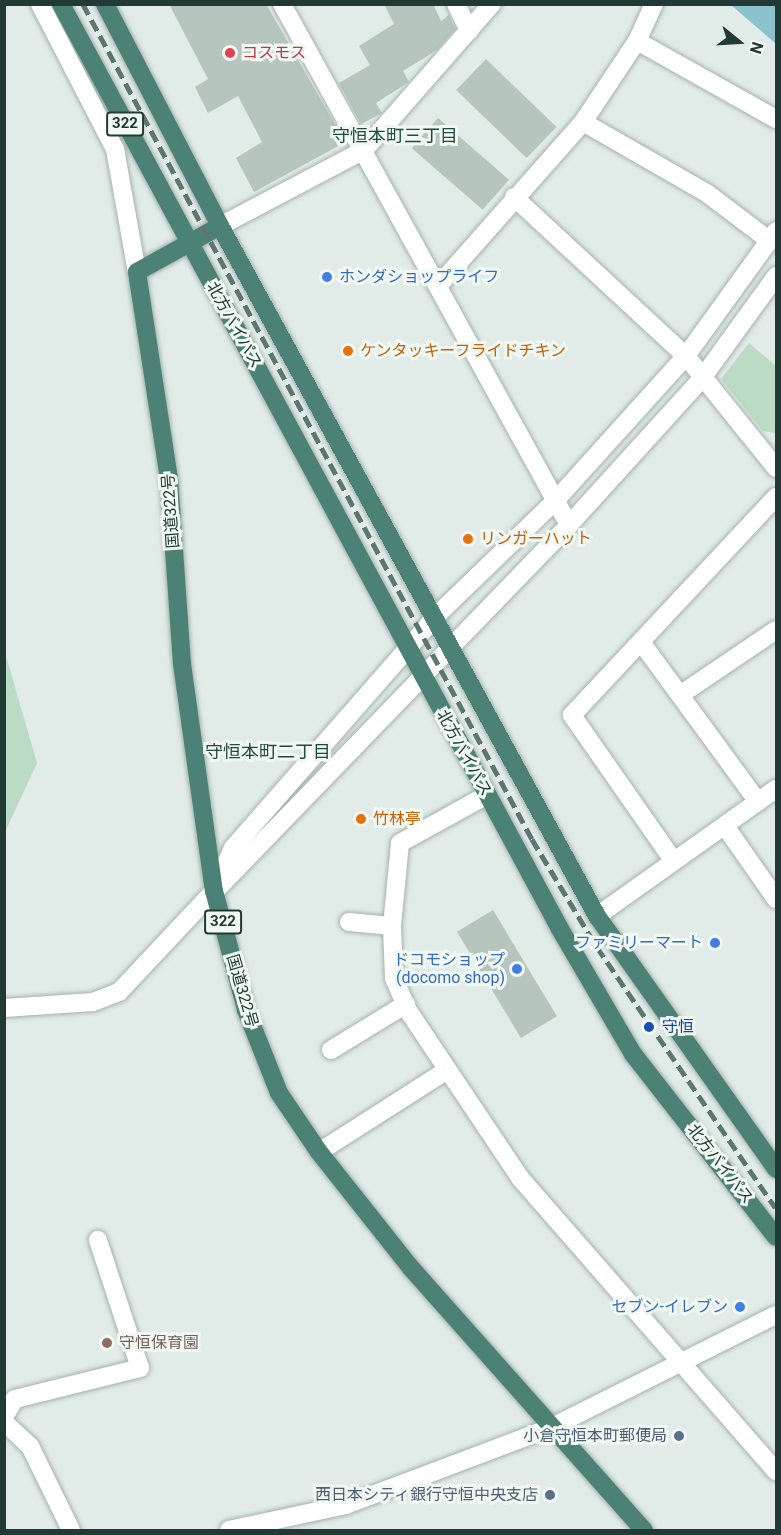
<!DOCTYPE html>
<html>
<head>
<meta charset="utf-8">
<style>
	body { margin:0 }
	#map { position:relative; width:781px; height:1535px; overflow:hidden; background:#e1ebe7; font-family:Roboto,"Noto Sans JP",sans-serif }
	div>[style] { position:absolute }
	.green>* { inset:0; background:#bbdbc4 }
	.water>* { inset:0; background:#8cc2cd }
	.building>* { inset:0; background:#b7c5bf; transform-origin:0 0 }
	.roads { filter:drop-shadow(0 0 2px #a4b2ae) drop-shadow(0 0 2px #a4b2ae) }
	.minor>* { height:18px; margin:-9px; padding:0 9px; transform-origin:9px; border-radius:9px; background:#fff }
	.tertiary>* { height:18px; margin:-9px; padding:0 9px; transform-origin:9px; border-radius:9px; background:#fff }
	.trunk>* { height:18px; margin:-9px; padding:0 9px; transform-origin:9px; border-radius:9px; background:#4c8275 }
	.rail>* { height:4.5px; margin-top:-2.25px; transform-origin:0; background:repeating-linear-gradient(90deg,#5d766f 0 12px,transparent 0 18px) }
	.dots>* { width:16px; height:16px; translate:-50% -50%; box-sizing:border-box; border:3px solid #f1f8f4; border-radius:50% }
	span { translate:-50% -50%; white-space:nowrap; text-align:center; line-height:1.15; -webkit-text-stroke:6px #f1f8f4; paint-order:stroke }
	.shield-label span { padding:2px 4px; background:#f1f8f4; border:2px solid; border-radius:4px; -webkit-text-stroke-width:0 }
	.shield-label { font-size:15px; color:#223a34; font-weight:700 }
	.health-label { font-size:16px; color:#be3a42 }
	.left { translate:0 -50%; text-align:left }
	.shop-label { font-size:16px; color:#366cbe }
	.right { translate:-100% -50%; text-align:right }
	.street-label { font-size:16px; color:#223a34 }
	.food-label { font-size:16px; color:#c56008 }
	.transit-label { font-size:16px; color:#164399 }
	.education-label { font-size:16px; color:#785e54 }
	.service-label { font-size:16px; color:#4e5e75 }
	.neighbourhood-label { font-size:18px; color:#204b41 }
	.frame { position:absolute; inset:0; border:6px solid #223a34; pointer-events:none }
	.north { position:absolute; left:709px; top:12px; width:60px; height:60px; -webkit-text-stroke:4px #f1f8f4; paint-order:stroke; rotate:108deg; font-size:16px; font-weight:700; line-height:24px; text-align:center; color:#223a34 }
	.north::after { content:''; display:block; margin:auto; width:21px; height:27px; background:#223a34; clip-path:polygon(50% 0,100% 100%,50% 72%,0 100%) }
</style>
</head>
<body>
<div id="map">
	<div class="green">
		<div style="clip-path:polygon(749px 343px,776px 366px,776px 433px,763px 431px,721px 379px)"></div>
		<div style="clip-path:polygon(4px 649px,37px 763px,5px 832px,4px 832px)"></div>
	</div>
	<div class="water">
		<div style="clip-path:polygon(731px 5px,776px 5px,776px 44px)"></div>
	</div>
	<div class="building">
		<div style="clip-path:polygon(169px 4px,266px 4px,341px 135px,336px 137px,340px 145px,254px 192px,236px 158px,262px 142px,238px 96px,208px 113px,195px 87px,208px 79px)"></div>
		<div style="clip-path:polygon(384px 4px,433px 4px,441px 21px,449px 15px,455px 29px,437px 50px,403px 71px,409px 82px,376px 103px,382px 113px,361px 124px,339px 83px,370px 65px,359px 46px,394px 24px)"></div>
		<div style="left:486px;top:59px;width:98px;height:43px;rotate:44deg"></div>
		<div style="left:438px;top:118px;width:94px;height:40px;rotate:41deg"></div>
		<div style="left:493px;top:910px;width:124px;height:42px;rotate:59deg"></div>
	</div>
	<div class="roads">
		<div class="minor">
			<div style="left:40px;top:4px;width:163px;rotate:62.7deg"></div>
			<div style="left:115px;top:149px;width:125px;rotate:79.9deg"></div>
			<div style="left:282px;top:4px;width:595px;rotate:61.15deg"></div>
			<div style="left:456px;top:4px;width:30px;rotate:64deg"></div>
			<div style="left:637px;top:41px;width:159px;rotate:29.3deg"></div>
			<div style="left:583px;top:122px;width:144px;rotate:29.9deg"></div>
			<div style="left:708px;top:194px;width:78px;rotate:37.2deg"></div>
			<div style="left:514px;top:197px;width:234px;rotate:42.8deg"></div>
			<div style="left:686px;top:356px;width:144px;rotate:51.2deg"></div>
			<div style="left:220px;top:226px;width:163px;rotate:-27.8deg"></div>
			<div style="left:364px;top:150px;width:194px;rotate:-48.8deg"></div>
			<div style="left:438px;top:286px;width:219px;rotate:-48.5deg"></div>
			<div style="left:583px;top:122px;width:97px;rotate:-56.3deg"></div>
			<div style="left:637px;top:41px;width:41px;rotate:-65.3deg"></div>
			<div style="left:641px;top:642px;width:198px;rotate:53.8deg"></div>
			<div style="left:680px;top:695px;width:116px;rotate:-34.1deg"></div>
			<div style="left:487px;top:795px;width:99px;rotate:151.1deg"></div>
			<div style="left:400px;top:843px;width:83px;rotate:95.5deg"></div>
			<div style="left:392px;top:926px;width:52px;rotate:87.8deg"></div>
			<div style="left:394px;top:978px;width:34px;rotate:67deg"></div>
			<div style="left:407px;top:1009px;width:205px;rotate:56.2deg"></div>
			<div style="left:521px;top:1179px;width:388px;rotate:48.9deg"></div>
			<div style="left:725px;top:826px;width:89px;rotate:55.1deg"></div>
			<div style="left:673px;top:860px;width:177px;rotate:-124.9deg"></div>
			<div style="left:572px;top:715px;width:299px;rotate:-46.9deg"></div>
			<div style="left:597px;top:916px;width:219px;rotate:-35.4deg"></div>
			<div style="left:349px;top:922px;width:43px;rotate:5.3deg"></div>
			<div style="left:4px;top:1008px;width:89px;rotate:-3.9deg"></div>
			<div style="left:93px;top:1002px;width:28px;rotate:-21deg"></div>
			<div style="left:119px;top:992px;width:139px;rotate:-46.8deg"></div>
			<div style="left:331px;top:1050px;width:88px;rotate:-31.5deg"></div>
			<div style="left:319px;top:1152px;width:152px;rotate:-32.6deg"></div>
			<div style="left:4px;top:1417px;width:21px;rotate:-59deg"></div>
			<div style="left:15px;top:1399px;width:129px;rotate:-13.9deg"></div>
			<div style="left:140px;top:1368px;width:135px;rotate:-108.2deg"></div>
			<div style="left:4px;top:1422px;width:35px;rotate:43deg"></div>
			<div style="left:30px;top:1446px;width:93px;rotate:64deg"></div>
		</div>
		<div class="tertiary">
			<div style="left:218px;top:888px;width:505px;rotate:-45.96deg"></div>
			<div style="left:569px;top:525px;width:200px;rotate:-47.8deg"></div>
			<div style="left:703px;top:377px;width:125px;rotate:-54.1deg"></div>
			<div style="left:214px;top:891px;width:47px;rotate:-66.2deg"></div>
			<div style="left:233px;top:848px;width:308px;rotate:-48.8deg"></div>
			<div style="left:436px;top:616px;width:165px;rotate:-44deg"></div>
			<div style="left:555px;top:501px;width:195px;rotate:-47.9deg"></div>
			<div style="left:686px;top:356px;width:154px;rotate:-54.2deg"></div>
			<div style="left:229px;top:1530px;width:120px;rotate:-12.1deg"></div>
			<div style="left:346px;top:1505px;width:220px;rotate:-20.7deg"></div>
			<div style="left:552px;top:1427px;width:250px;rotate:-26.6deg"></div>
		</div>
		<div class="trunk">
			<div style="left:61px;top:4px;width:1051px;rotate:61.65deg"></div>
			<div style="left:560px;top:929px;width:145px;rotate:59.7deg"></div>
			<div style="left:633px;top:1054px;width:232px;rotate:52deg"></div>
			<div style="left:105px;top:4px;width:250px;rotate:62.6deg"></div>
			<div style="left:220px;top:226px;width:786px;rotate:61.35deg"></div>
			<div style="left:597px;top:916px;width:310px;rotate:54.7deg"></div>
			<div style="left:220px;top:226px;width:95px;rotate:151deg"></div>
			<div style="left:137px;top:272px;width:208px;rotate:81.2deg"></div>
			<div style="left:169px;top:478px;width:186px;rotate:86deg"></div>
			<div style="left:182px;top:664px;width:229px;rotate:82deg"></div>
			<div style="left:214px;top:891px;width:123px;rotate:74.9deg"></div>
			<div style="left:246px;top:1010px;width:89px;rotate:68.3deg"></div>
			<div style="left:279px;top:1093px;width:71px;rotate:55.9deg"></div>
			<div style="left:319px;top:1152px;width:148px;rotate:51.6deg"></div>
			<div style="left:411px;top:1268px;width:351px;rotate:48.4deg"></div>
		</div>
	</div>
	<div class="rail">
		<div style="left:83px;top:4px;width:948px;rotate:61.73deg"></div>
		<div style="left:532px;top:839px;width:126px;rotate:59deg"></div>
		<div style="left:597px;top:947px;width:316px;rotate:55.6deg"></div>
	</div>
	<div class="dots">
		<div style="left:230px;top:53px;background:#e0444e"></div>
		<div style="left:327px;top:277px;background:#3f7fe0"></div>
		<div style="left:348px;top:351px;background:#e8710a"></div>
		<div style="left:468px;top:539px;background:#e8710a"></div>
		<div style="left:361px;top:819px;background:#e8710a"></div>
		<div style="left:715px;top:943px;background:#3f7fe0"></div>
		<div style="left:517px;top:969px;background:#3f7fe0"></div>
		<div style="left:649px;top:1027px;background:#1a4fb4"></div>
		<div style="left:740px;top:1307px;background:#3f7fe0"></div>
		<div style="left:107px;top:1343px;background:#8d6e63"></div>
		<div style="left:679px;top:1436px;background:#5c6f8a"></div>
		<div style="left:550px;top:1495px;background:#5c6f8a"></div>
	</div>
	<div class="shield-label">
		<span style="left:125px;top:124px">322</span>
		<span style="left:223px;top:922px">322</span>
	</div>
	<div class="health-label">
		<span class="left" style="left:242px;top:53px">コスモス</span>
	</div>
	<div class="shop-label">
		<span class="left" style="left:339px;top:277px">ホンダショップライフ</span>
		<span class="right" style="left:703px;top:943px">ファミリーマート</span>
		<span class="right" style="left:505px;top:969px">ドコモショップ<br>(docomo shop)</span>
		<span class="right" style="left:728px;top:1307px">セブン-イレブン</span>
	</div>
	<div class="street-label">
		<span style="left:234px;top:325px;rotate:61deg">北方バイパス</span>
		<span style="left:171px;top:511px;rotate:-94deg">国道322号</span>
		<span style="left:464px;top:753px;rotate:61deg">北方バイパス</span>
		<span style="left:242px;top:991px;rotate:74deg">国道322号</span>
		<span style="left:720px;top:1164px;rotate:52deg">北方バイパス</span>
	</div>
	<div class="food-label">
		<span class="left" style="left:360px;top:351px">ケンタッキーフライドチキン</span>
		<span class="left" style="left:480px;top:539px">リンガーハット</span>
		<span class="left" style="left:373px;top:819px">竹林亭</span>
	</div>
	<div class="transit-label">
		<span class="left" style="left:662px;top:1027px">守恒</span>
	</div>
	<div class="education-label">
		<span class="left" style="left:119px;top:1343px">守恒保育園</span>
	</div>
	<div class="service-label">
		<span class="right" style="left:667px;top:1436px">小倉守恒本町郵便局</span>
		<span class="right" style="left:538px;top:1495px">西日本シティ銀行守恒中央支店</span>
	</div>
	<div class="neighbourhood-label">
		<span style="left:395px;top:136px">守恒本町三丁目</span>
		<span style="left:268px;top:752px">守恒本町二丁目</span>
	</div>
	<div class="frame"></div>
	<div class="north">N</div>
</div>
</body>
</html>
